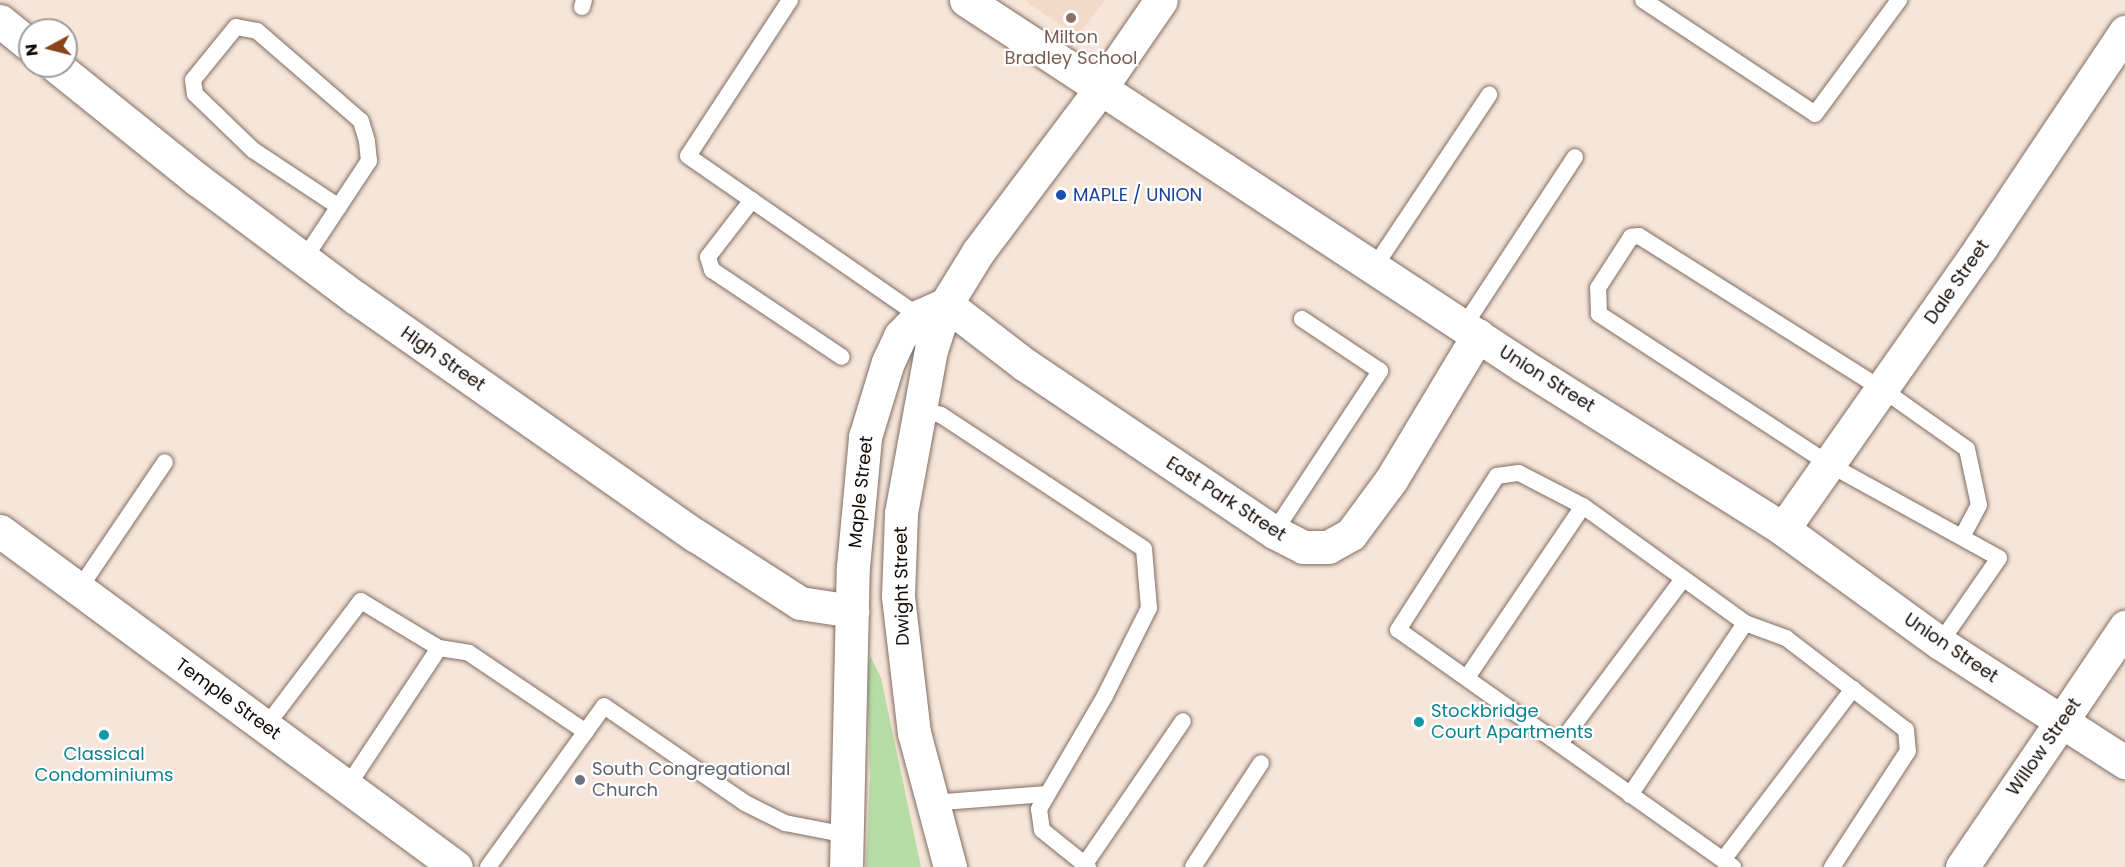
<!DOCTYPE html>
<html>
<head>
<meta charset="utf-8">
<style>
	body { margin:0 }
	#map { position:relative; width:2125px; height:867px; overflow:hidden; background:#f8e5d9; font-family:Poppins,sans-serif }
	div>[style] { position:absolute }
	.built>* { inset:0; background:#f3d9c8 }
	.green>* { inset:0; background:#b7dda6 }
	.roads { filter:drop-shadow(0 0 2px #7f6e64) drop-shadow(0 0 2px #7f6e64) }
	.lane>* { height:16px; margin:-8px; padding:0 8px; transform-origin:8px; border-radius:8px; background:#fff }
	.street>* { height:33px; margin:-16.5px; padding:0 16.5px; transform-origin:16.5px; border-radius:16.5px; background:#fff }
	.secondary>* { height:33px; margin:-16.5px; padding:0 16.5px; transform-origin:16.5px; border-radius:16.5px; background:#fff }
	.dots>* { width:16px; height:16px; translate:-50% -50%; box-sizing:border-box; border:3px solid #fff; border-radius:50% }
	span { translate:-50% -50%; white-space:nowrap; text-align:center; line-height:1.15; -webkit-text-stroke:4.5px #fff; paint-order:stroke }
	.education-label { font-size:18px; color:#785e54 }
	.transit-label { font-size:18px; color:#164399 }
	.left { translate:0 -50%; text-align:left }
	.street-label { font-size:18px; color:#100a06 }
	.culture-label { font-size:18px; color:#0d838f }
	.worship-label { font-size:18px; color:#5b616d }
	.north { position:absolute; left:18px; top:18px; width:60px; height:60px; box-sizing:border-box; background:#fff; border:2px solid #9f9d9b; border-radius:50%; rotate:263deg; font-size:16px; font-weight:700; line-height:24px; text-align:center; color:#100a06 }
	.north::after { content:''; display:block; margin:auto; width:21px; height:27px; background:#89441b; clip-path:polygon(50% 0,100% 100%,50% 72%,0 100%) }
</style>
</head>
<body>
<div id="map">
	<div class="built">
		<div style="clip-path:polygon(1024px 0,1105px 0,1077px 36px)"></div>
	</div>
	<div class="green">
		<div style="clip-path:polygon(871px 657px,881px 678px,921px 867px,866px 867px,870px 777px,867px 666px)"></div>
	</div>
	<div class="roads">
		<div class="lane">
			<div style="left:790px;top:0;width:186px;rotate:123.2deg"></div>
			<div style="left:688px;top:156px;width:281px;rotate:34.7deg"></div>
			<div style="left:1643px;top:0;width:206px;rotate:33.5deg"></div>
			<div style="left:1815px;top:114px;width:142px;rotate:-53.6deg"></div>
			<div style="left:582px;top:7px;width:7px;rotate:-74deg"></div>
			<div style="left:752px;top:200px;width:72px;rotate:127.7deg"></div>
			<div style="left:708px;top:257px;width:14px;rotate:73deg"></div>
			<div style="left:712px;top:270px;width:156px;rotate:33.8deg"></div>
			<div style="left:303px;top:259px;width:11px;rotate:-52deg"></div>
			<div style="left:310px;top:250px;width:107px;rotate:-56.5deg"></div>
			<div style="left:369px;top:161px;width:20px;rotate:-96deg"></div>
			<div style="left:367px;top:141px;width:21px;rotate:-107deg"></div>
			<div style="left:361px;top:121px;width:138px;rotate:-139.1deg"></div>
			<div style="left:257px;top:31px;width:21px;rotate:-169deg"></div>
			<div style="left:236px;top:27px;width:68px;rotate:129.1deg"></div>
			<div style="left:193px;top:80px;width:14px;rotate:82deg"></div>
			<div style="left:195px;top:94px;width:81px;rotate:44deg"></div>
			<div style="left:253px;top:150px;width:103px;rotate:33.5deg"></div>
			<div style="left:1375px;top:266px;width:206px;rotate:-56.3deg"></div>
			<div style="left:1464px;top:326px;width:202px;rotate:-56.7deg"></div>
			<div style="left:918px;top:408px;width:24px;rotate:17deg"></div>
			<div style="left:941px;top:415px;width:243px;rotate:33.4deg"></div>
			<div style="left:1144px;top:549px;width:59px;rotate:85.2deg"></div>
			<div style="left:1149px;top:608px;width:98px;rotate:116.6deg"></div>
			<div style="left:1105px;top:696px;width:131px;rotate:120.3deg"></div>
			<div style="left:1039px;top:809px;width:21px;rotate:82deg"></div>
			<div style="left:1042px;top:830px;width:59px;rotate:38.8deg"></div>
			<div style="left:1274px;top:532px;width:193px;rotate:-56.6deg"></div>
			<div style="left:1380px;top:371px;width:94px;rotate:-146.3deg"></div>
			<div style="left:79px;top:589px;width:153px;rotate:-55.9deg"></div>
			<div style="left:1940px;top:643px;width:103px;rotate:-55.2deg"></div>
			<div style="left:1999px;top:558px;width:194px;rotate:-151.1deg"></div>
			<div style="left:1829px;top:464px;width:275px;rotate:-146.9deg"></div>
			<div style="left:1599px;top:314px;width:26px;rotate:-92deg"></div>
			<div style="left:1598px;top:288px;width:61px;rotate:-57.1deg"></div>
			<div style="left:1631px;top:237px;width:8px;rotate:-7deg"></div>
			<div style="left:1639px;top:236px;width:287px;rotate:32.2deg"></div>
			<div style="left:1882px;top:389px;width:104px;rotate:35.2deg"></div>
			<div style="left:1967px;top:449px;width:57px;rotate:77.9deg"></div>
			<div style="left:1979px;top:505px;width:36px;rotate:118deg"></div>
			<div style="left:439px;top:648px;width:30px;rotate:9deg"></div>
			<div style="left:469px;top:653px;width:141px;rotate:34deg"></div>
			<div style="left:1468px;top:676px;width:205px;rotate:-55.9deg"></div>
			<div style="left:266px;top:726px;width:157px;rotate:-52.8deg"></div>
			<div style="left:361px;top:601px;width:91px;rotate:31.1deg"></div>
			<div style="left:439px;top:648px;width:167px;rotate:123.5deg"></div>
			<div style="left:1561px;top:742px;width:204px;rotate:-53.2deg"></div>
			<div style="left:1630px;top:795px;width:207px;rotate:-56.2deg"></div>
			<div style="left:931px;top:803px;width:114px;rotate:-4.5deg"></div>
			<div style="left:1723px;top:860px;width:215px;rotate:-52.8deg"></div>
			<div style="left:1085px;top:864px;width:173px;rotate:-55.6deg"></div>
			<div style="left:488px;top:867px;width:198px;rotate:-54.2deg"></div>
			<div style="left:604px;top:706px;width:171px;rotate:34.5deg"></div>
			<div style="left:745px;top:803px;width:45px;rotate:26.6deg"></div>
			<div style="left:785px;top:823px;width:63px;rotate:11deg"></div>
			<div style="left:1193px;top:867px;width:124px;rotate:-56.8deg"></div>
			<div style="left:1733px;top:867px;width:410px;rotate:-144.7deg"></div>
			<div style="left:1398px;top:630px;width:183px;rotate:-57.3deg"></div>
			<div style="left:1497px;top:476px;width:22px;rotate:-8deg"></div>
			<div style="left:1519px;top:473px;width:72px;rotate:27.3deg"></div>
			<div style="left:1583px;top:506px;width:200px;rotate:35.8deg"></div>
			<div style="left:1745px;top:623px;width:44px;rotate:20.1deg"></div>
			<div style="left:1786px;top:638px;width:151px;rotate:37.5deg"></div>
			<div style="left:1906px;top:730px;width:21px;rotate:85deg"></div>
			<div style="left:1908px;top:751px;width:139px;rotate:123.2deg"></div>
		</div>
		<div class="street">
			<div style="left:946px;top:304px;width:98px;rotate:37.6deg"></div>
			<div style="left:1024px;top:364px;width:301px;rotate:33.9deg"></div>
			<div style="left:1274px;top:532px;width:33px;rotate:27deg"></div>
			<div style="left:1303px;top:547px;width:25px"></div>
			<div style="left:1328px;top:547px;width:26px;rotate:-29deg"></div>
			<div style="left:1351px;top:534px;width:67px;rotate:-53.5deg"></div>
			<div style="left:1391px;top:480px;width:169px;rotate:-59deg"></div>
			<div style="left:1783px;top:529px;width:345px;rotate:-54.9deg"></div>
			<div style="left:1981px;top:247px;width:259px;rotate:-56.2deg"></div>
			<div style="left:0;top:531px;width:566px;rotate:36.38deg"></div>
			<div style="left:2061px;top:722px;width:115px;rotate:-56deg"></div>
		</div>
		<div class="secondary">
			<div style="left:966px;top:0;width:665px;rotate:33.28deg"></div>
			<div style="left:1522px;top:365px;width:308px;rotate:32.1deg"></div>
			<div style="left:1783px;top:529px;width:194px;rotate:36deg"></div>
			<div style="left:1940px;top:643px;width:220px;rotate:32.8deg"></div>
			<div style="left:0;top:21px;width:38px;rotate:39deg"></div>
			<div style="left:56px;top:66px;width:182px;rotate:38.8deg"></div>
			<div style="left:198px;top:180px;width:197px;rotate:36.8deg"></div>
			<div style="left:356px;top:298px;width:414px;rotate:35deg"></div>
			<div style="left:695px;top:535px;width:125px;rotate:32.9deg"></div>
			<div style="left:800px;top:603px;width:53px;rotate:8.7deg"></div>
			<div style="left:846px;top:867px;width:300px;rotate:-88.7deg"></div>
			<div style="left:853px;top:567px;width:131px;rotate:-84.7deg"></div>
			<div style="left:865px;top:437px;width:78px;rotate:-73deg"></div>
			<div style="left:888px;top:362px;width:29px;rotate:-65deg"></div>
			<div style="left:900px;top:336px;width:28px;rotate:-46deg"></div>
			<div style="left:919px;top:316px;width:30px;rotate:-24deg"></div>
			<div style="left:950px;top:867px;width:139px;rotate:-105deg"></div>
			<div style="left:914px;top:733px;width:138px;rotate:-96.7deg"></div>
			<div style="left:898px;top:596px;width:83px;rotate:-87.9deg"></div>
			<div style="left:901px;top:513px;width:166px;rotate:-79.6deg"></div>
			<div style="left:931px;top:350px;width:48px;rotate:-71.9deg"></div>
			<div style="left:946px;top:304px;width:61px;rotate:-58.4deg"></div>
			<div style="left:978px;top:252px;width:195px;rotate:-53.1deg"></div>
			<div style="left:1095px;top:96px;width:116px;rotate:-55.5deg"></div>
			<div style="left:1962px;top:867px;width:176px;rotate:-55.7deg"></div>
		</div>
	</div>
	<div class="dots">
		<div style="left:1071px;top:18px;background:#8d6e63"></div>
		<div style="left:1061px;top:195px;background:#1a4fb4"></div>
		<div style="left:1419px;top:722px;background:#0f9aa8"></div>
		<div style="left:104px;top:735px;background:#0f9aa8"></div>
		<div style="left:580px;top:780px;background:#6b7280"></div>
	</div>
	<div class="education-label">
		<span style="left:1071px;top:48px">Milton<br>Bradley School</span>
	</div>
	<div class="transit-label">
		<span class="left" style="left:1073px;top:195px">MAPLE / UNION</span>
	</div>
	<div class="street-label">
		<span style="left:1957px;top:282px;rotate:-55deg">Dale Street</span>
		<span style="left:443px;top:359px;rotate:35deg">High Street</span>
		<span style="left:1547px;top:379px;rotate:32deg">Union Street</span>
		<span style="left:861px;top:492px;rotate:-84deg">Maple Street</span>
		<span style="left:1226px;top:499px;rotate:33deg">East Park Street</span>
		<span style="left:902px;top:586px;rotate:-91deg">Dwight Street</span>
		<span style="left:1951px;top:648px;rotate:34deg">Union Street</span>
		<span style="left:228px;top:699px;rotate:36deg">Temple Street</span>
		<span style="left:2044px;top:747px;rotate:-55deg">Willow Street</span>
	</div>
	<div class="culture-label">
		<span class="left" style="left:1431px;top:722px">Stockbridge<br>Court Apartments</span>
		<span style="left:104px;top:765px">Classical<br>Condominiums</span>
	</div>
	<div class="worship-label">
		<span class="left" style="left:592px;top:780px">South Congregational<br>Church</span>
	</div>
	<div class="north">N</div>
</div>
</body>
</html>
